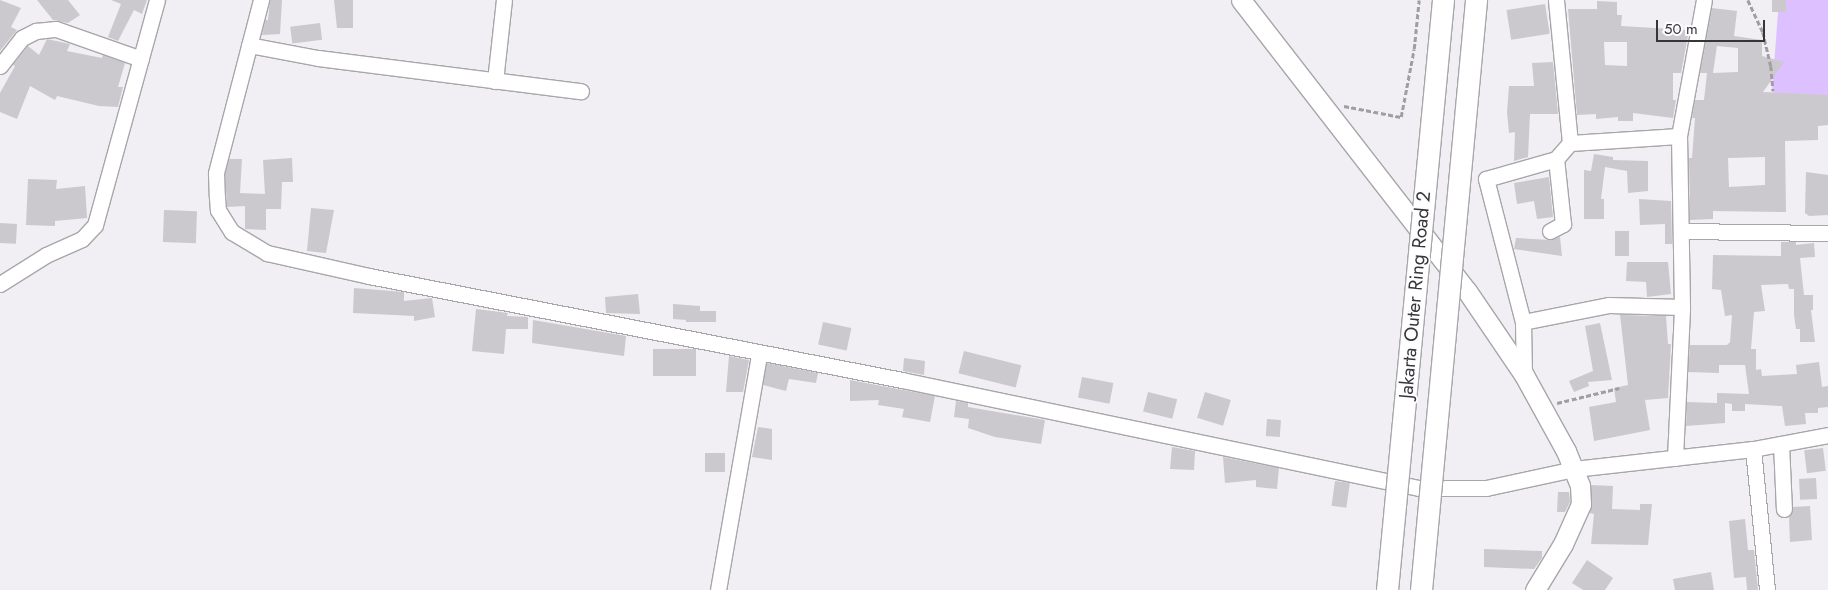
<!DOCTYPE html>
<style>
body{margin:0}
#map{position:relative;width:1828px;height:590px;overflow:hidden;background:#f1eef4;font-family:Jost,sans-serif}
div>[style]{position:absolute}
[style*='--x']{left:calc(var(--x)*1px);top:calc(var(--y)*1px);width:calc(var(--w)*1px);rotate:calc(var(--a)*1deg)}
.green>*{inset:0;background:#dcc0ff}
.building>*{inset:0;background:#cbc9ce;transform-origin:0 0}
.path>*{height:2.5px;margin-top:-1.25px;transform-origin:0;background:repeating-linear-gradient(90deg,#a09ea2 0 5px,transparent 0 7.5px)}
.roads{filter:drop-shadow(1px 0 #a8a6ab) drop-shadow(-1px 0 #a8a6ab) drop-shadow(0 1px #a8a6ab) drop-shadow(0 -1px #a8a6ab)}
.minor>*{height:15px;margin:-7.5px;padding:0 7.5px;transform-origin:7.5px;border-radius:7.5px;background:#fff}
.major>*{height:19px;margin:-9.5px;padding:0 9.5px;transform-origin:9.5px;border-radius:9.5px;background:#fff}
.bridges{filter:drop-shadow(1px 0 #a8a6ab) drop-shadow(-1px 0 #a8a6ab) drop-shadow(0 1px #a8a6ab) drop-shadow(0 -1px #a8a6ab)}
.highway-bridge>*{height:21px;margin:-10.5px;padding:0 10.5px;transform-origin:10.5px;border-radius:10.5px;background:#fff}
span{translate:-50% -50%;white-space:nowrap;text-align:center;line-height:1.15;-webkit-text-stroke:4px #fdfcfe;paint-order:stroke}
.street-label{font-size:19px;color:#363537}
.scale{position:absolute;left:1656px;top:20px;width:109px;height:22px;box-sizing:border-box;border:2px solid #363537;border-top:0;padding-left:6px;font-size:15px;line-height:18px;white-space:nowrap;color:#363537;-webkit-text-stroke:4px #fdfcfe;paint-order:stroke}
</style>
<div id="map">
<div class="green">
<div style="clip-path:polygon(1779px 0,1828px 0,1828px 102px,1772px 92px)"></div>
</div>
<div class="building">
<div style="clip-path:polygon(0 0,21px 8px,11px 27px,17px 30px,0 51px)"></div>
<div style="clip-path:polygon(37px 0,68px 0,80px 15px,68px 23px,53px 20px)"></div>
<div style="clip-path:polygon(111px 0,147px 0,142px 14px,134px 10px,118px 41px,108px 37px,121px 4px)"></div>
<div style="clip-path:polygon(270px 0,282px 0,280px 34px,262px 35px,265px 20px,268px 20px)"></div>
<div style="clip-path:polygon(334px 0,353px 0,353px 28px,337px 28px)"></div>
<div style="left:1786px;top:0;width:12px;height:14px;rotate:90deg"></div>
<div style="clip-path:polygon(evenodd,1597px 1px,1617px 2px,1617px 15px,1622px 15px,1621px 26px,1689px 30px,1681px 73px,1673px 73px,1673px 100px,1676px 100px,1673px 118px,1633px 113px,1633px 121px,1618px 121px,1618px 117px,1596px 119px,1596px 114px,1577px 115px,1568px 9px,1597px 9px,1597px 1px,1604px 42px,1627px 42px,1627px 66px,1605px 65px,1604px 42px)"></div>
<div style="left:1545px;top:4px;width:30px;height:39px;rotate:81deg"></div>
<div style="clip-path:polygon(evenodd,1712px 8px,1737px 11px,1734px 36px,1762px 40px,1762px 56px,1784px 62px,1763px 92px,1828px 95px,1828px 125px,1818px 126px,1818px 140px,1785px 141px,1786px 212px,1713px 211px,1713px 219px,1690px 220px,1689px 158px,1692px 158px,1695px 118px,1692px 118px,1695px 100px,1704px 100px,1707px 73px,1700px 73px,1712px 8px,1717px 46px,1738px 48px,1738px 72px,1713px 73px,1717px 46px,1712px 8px,1765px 157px,1765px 185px,1729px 187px,1728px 158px,1765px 157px)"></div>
<div style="left:320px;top:23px;width:17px;height:30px;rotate:83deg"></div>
<div style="clip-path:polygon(47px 39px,70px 44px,67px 51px,102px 58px,103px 55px,125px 63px,118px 87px,123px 87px,118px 107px,99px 106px,57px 96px,55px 100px,30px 86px,17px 119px,0 112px,0 93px,15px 66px,13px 65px,28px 46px,39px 55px)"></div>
<div style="clip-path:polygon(1553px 62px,1558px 114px,1530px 114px,1528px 157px,1514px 161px,1515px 132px,1509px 133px,1507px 112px,1509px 86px,1534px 86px,1532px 63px)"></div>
<div style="clip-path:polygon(1594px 154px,1613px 157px,1613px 160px,1648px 161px,1648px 191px,1628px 193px,1627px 171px,1605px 167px,1601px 199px,1604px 199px,1604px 219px,1584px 219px,1584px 170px,1591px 171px)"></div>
<div style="clip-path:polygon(292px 158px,293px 182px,282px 182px,281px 209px,266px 209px,266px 230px,245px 229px,245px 206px,227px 207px,225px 174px,229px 159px,242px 159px,240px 193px,265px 194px,263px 160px)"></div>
<div style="clip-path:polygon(1806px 172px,1828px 175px,1828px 215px,1809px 216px,1805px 213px)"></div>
<div style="clip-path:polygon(1549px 177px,1553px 217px,1537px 219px,1534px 201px,1517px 204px,1514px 183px)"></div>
<div style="clip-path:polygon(28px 179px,57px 180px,56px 189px,85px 186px,87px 218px,55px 221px,55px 226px,26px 225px)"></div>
<div style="clip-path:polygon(1639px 199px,1671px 201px,1672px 244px,1665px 244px,1665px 224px,1640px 225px)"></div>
<div style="clip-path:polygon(311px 208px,334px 210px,326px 253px,307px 251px)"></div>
<div style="left:164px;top:210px;width:33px;height:32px;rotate:2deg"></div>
<div style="left:0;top:223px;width:17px;height:20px;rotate:3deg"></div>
<div style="left:1615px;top:231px;width:14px;height:25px"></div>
<div style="clip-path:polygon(1560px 237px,1562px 256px,1514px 249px,1516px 238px,1550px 240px)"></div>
<div style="clip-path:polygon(1781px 242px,1796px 242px,1796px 245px,1814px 243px,1815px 257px,1800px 258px,1804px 295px,1813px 295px,1813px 310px,1811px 310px,1815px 342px,1800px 342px,1800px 329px,1796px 329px,1794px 315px,1794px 289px,1789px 289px,1788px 284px,1761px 285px,1765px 311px,1754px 312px,1751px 349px,1756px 349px,1756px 370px,1761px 369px,1762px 376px,1797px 374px,1796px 365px,1819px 362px,1822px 387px,1828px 386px,1828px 407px,1818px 408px,1818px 413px,1805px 413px,1806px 424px,1785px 426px,1782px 406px,1745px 404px,1745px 411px,1732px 411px,1732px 404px,1725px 403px,1725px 423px,1686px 426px,1687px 402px,1717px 403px,1717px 393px,1749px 394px,1745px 365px,1719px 365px,1719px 373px,1688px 372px,1690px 345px,1727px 345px,1730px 342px,1732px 315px,1725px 316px,1721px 290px,1712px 289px,1713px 255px,1781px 256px)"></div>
<div style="clip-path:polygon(1627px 262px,1668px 262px,1671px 294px,1647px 297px,1646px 282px,1626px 281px)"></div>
<div style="clip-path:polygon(354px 288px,404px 292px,404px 301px,432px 298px,435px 317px,414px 321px,414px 316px,353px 313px)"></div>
<div style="clip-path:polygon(638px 294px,640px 314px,606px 313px,605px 297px)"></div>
<div style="clip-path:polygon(673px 304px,700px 306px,700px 311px,716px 311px,716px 322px,686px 322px,686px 320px,673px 319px)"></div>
<div style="clip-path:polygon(476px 309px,508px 313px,507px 316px,528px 317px,528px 329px,506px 329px,504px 354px,472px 351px)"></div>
<div style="clip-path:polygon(1620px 315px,1666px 316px,1668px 344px,1671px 344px,1668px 398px,1645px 400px,1650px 430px,1594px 441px,1589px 407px,1616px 402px,1614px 388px,1628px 385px)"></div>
<div style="clip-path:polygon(533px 320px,626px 336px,624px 356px,532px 343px)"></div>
<div style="left:823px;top:322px;width:29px;height:23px;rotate:12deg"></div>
<div style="clip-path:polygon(1600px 323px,1612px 380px,1588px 382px,1589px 386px,1574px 392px,1569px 381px,1593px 371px,1585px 326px)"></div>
<div style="left:653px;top:349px;width:43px;height:27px"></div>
<div style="left:964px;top:351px;width:59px;height:23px;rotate:14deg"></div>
<div style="clip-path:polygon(729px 356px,749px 360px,743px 392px,726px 392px)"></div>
<div style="clip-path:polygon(904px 358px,925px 361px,924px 375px,903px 371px)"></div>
<div style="clip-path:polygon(767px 363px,818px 373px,816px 383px,789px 379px,786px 391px,763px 385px)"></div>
<div style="left:1082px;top:377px;width:32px;height:21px;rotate:11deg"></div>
<div style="clip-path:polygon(850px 380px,935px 396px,930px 422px,902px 417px,904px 409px,878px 405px,879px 400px,850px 401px)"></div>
<div style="left:1148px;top:392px;width:30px;height:20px;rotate:14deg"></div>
<div style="left:1205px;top:392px;width:27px;height:27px;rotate:17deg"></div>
<div style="clip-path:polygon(956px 401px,968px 403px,968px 407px,1045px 420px,1041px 444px,995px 437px,968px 428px,969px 419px,954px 417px)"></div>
<div style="left:1267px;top:419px;width:14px;height:17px;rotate:4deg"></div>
<div style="clip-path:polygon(758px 427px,772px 429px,772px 460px,752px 457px)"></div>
<div style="clip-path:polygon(1172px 447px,1195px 451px,1194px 470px,1170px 469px)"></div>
<div style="left:1823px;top:448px;width:23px;height:19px;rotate:83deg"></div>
<div style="left:705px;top:453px;width:20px;height:19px"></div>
<div style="clip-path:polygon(1223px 457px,1279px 468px,1277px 489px,1256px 487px,1256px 480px,1225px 483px)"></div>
<div style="left:1816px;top:478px;width:21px;height:17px;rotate:87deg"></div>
<div style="left:1335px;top:481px;width:15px;height:25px;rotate:8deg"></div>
<div style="clip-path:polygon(1591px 485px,1613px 486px,1612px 509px,1640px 510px,1640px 504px,1652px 504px,1648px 545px,1591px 544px,1594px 514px,1589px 513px)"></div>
<div style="clip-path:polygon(1558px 492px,1569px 492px,1570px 502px,1565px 512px,1557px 512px)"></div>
<div style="clip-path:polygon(1810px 506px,1812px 540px,1790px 542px,1789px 517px,1793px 507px)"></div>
<div style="clip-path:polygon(1745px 519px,1748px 550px,1754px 550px,1758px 590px,1747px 590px,1746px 577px,1734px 578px,1729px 521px)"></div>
<div style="clip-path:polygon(1484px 549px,1542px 551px,1542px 558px,1534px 569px,1484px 567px)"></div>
<div style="clip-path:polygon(1587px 560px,1613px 578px,1605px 590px,1583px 590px,1572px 583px)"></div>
<div style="clip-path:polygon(1711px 572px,1714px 590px,1675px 590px,1673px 579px)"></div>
</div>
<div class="path">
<div style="--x:1748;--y:0;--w:35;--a:65"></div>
<div style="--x:1763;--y:32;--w:35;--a:77"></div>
<div style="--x:1771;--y:66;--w:25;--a:85"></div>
<div style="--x:1344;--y:106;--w:58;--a:10.9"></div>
<div style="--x:1401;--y:117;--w:69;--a:-79.2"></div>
<div style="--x:1414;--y:49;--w:49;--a:-84.2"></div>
<div style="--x:1557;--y:403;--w:64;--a:-13.6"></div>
</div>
<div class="roads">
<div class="minor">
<div style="--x:261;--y:0;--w:179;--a:104.6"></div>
<div style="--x:216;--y:173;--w:24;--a:88"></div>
<div style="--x:217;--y:197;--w:13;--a:86"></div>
<div style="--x:218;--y:210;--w:26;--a:58"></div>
<div style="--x:232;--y:232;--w:41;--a:31"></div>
<div style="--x:267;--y:253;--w:105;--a:12.7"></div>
<div style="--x:369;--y:276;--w:543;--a:11.04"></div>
<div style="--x:902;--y:380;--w:528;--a:11.8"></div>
<div style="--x:1419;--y:488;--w:67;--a:0"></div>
<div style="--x:1486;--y:488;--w:90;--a:-12.2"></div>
<div style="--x:1574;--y:469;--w:180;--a:-6.4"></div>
<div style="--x:1753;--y:449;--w:76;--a:-10.6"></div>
<div style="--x:249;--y:45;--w:70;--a:10.7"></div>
<div style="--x:318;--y:58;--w:265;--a:7.2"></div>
<div style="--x:0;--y:66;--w:36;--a:-52"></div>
<div style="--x:22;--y:38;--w:16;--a:-27"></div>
<div style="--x:36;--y:31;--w:20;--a:-6"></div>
<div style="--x:56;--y:29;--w:90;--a:19.4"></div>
<div style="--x:495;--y:81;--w:81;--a:-83.7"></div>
<div style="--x:1570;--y:143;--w:109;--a:-3.7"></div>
<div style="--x:1550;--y:231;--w:15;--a:-28"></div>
<div style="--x:1563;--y:224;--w:65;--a:-96.1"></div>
<div style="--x:1682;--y:231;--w:146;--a:0.8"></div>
<div style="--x:0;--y:284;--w:54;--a:-32.2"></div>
<div style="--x:46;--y:255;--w:39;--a:-24"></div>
<div style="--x:82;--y:239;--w:19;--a:-47"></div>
<div style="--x:95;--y:225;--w:233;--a:-74.6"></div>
<div style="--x:1523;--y:322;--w:88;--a:-11.2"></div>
<div style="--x:1609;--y:305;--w:73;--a:1.6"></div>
<div style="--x:1524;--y:375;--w:53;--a:-91.1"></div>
<div style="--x:1523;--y:322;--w:148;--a:-104.5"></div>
<div style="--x:1486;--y:179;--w:73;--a:-15.9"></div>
<div style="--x:1556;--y:159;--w:21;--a:-49"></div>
<div style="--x:1570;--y:143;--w:144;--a:-95.6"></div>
<div style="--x:1781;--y:444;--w:65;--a:87.4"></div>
<div style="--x:1753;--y:449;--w:142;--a:84.3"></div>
<div style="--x:1675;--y:458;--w:151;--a:-87.3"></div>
<div style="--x:1682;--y:307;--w:171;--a:-91"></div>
<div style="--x:1679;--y:136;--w:138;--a:-79.6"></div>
<div style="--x:718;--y:590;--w:240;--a:-80.1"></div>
</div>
<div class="major">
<div style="--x:1241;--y:0;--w:368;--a:52.2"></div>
<div style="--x:1467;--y:291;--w:102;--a:55.8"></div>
<div style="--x:1524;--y:375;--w:87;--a:61.1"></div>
<div style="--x:1566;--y:451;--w:37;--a:68"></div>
<div style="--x:1580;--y:485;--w:19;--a:87"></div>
<div style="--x:1581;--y:504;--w:44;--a:114.2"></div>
<div style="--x:1563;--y:544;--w:54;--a:121.3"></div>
</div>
</div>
<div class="bridges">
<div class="highway-bridge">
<div style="--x:1387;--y:590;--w:593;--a:-84.58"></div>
<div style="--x:1421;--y:590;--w:593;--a:-84.67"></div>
</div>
</div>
<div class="street-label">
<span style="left:1415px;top:295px;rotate:-85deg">Jakarta Outer Ring Road 2</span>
</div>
<div class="scale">50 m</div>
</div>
